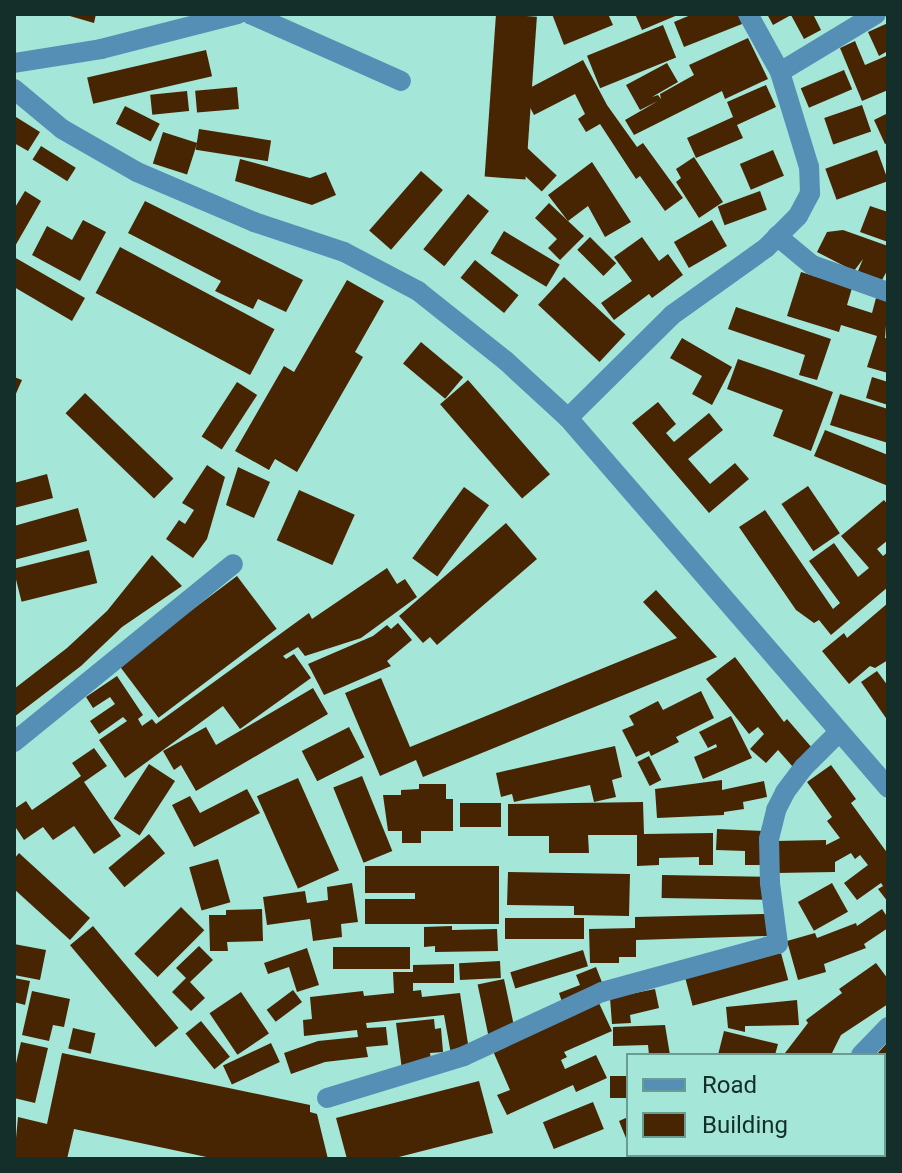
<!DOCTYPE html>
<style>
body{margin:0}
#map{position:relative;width:902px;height:1173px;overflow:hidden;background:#a4e6d7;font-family:Roboto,sans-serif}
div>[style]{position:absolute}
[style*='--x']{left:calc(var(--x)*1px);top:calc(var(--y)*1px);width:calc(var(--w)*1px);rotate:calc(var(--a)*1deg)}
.building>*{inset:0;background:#482502;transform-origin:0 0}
.minor>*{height:20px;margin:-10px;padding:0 10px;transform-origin:10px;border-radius:10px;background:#558fb6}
span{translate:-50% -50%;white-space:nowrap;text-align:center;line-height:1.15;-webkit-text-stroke:8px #a4e6d7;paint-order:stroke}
.frame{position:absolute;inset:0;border:16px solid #142f2a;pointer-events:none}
.legend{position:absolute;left:626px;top:1053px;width:260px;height:104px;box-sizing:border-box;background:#a4e6d7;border:2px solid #6a9d92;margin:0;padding:10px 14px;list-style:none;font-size:24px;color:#142f2a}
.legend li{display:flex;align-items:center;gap:16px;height:40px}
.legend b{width:40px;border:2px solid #6a9d92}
</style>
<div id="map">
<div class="building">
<div style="clip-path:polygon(63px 14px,96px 14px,94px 23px)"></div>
<div style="left:496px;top:14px;width:41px;height:163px;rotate:4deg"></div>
<div style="clip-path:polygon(552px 14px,608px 14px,613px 25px,564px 45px)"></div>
<div style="clip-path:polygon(635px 14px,680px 14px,642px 30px)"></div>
<div style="clip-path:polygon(693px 14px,738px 14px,742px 24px,684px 47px,674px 22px)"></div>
<div style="clip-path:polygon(767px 14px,813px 14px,821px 30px,804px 39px,791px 15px,773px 25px)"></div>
<div style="clip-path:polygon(888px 23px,888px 58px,886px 52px,879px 56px,868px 32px)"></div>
<div style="left:663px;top:25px;width:35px;height:82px;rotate:68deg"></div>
<div style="clip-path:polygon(748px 38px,768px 79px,725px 99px,722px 91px,634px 135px,625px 120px,658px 101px,640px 110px,626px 85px,667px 63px,678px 82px,652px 97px,658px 95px,661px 99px,660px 94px,694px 75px,689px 65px)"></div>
<div style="clip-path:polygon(855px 41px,865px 65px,886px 56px,888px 62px,888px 90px,862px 101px,840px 48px)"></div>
<div style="left:206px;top:50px;width:27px;height:122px;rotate:77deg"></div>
<div style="clip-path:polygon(583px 60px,607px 105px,637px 147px,643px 143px,683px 198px,665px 211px,640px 176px,636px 179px,600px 124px,586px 132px,578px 119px,585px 114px,575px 94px,534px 115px,522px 92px)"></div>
<div style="left:844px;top:70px;width:21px;height:47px;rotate:67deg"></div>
<div style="clip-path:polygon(766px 85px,776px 107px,737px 125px,743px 138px,696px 158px,687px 138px,733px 117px,727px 102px)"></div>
<div style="left:237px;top:87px;width:22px;height:42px;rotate:85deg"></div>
<div style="left:187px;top:91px;width:20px;height:37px;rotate:84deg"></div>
<div style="left:862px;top:105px;width:28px;height:40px;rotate:71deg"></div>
<div style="left:125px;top:106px;width:39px;height:20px;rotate:27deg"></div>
<div style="clip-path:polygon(888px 113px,888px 143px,885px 144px,874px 120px)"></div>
<div style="clip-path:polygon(16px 117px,40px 132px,28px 151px,14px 143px)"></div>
<div style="left:199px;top:129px;width:73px;height:21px;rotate:9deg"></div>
<div style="left:507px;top:129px;width:68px;height:22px;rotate:43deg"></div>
<div style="left:163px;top:132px;width:36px;height:33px;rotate:18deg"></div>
<div style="left:41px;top:146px;width:41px;height:16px;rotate:32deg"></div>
<div style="left:773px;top:150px;width:28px;height:36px;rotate:67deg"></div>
<div style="left:877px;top:150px;width:33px;height:55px;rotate:70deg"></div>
<div style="clip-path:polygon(694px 157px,723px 202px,699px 218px,676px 182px,681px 178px,676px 169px)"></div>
<div style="clip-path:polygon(240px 159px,310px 178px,326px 172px,336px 195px,312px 205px,235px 181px)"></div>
<div style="clip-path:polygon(592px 162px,631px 222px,605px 237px,588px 206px,568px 221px,548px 195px)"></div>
<div style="left:421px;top:171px;width:29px;height:79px;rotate:41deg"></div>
<div style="clip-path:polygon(25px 191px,41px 201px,14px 248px,14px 209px)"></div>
<div style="left:760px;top:191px;width:20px;height:45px;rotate:70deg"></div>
<div style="left:468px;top:194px;width:27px;height:71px;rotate:39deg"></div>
<div style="clip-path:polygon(145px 201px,303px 280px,286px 312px,258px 299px,253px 309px,215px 291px,221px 281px,128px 233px)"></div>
<div style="clip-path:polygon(549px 203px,584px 236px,560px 260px,548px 248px,557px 239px,535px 218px)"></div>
<div style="clip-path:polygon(870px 206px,888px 212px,888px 242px,860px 232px)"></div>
<div style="clip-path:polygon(83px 220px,106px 232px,80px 281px,32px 255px,47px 226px,72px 240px)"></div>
<div style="left:712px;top:220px;width:30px;height:44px;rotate:60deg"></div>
<div style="clip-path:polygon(843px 230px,888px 246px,888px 269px,882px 280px,858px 271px,863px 259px,854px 271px,817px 252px,827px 232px)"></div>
<div style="left:504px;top:231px;width:65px;height:26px;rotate:31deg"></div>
<div style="left:590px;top:237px;width:37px;height:18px;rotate:45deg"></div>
<div style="clip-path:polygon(642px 237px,659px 261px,668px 254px,683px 275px,652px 298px,649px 294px,614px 320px,601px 303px,632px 281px,614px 257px)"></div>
<div style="left:120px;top:247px;width:175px;height:52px;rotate:28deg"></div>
<div style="clip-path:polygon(14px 257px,85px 298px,72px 321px,14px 287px)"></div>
<div style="left:475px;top:260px;width:56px;height:23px;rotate:39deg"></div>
<div style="clip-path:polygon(801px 272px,852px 288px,847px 305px,872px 313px,876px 298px,888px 301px,885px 338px,888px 339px,888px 373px,867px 367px,877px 336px,841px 325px,839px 332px,787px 316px)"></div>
<div style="left:564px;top:277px;width:84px;height:38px;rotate:43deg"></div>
<div style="clip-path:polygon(347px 280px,384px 301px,355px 352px,363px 357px,297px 472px,275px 459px,269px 470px,235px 451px,284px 366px,294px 372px)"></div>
<div style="clip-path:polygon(736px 307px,831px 339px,817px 380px,799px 375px,805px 355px,728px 329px)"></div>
<div style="clip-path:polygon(682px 338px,732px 367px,712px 405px,692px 394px,702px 376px,670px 358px)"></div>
<div style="left:421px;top:342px;width:55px;height:28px;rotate:40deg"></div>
<div style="clip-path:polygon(738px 359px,833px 392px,811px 451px,773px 436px,783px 410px,727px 389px)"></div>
<div style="clip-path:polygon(14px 377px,22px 380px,14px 398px)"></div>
<div style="clip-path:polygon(872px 377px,888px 382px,888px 405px,866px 398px)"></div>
<div style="left:468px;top:380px;width:125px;height:37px;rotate:49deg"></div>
<div style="left:237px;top:382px;width:24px;height:65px;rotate:33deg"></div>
<div style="left:85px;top:393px;width:123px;height:28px;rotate:44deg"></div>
<div style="clip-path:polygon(840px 394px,888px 409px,888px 443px,830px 425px)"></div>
<div style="clip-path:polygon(658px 402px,676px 424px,666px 433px,674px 442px,709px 413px,723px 430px,688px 459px,710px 484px,735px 463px,749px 479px,709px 513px,632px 423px)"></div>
<div style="clip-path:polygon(825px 430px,888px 455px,888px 486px,814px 456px)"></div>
<div style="clip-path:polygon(207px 465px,225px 477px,207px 539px,193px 558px,166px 539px,179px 520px,185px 524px,194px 510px,182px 503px)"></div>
<div style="clip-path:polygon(238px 467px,270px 482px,254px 518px,226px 505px)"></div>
<div style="clip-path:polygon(47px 474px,53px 498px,14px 508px,14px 483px)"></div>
<div style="left:808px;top:486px;width:57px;height:32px;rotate:56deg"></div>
<div style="left:464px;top:487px;width:31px;height:88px;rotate:36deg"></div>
<div style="left:299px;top:490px;width:61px;height:55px;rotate:24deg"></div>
<div style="clip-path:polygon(884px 500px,888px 505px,888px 540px,877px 549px,883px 556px,888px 552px,888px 587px,831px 635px,819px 620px,814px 623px,796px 610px,739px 527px,765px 510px,833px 609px,840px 603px,809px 561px,834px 543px,858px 577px,869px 568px,841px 536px)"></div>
<div style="clip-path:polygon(78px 508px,87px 541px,14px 560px,14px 526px)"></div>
<div style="clip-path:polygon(506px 523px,537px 559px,437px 645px,430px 637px,423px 643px,399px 616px)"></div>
<div style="left:89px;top:550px;width:34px;height:78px;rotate:76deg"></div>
<div style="clip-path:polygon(152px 555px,182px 586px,122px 627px,81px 666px,14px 717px,14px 689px,67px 648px,107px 611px)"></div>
<div style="clip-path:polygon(387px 568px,397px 584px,405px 579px,417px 597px,361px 638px,305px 656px,298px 647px,283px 656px,286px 659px,294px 654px,311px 678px,240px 729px,223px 706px,125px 778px,99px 740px,127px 721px,123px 717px,99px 734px,90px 721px,115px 704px,110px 697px,93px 708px,86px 697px,117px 676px,143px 715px,138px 719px,142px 726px,152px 719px,156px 724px,309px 613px,312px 619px)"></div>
<div style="left:237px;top:576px;width:66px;height:148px;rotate:53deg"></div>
<div style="clip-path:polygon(656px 590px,717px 657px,423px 777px,416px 760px,380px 776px,345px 693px,381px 678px,410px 747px,677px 638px,643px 602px)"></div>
<div style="clip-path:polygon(888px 603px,888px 660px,875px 668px,870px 666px,849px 684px,822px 651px,844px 633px,847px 638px)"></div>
<div style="clip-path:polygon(398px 623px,412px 640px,387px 661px,391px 666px,324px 695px,308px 664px,373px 636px,387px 625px,391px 629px)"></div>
<div style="clip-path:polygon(735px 657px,784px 722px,787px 719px,813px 749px,793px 767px,778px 750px,766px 763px,750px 749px,764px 734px,758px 727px,749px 734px,706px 679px)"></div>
<div style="clip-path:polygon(877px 671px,888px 686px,888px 721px,861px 682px)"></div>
<div style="clip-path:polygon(313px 688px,328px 714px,196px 791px,181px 765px,174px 770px,163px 751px,206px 727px,216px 745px)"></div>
<div style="clip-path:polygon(701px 691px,714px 718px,676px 737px,679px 742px,651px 756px,649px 751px,636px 757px,622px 730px,634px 725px,629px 716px,658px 701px,663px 710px)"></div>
<div style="clip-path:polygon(731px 716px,752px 758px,703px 779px,694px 757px,717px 747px,716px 744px,708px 748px,699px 732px)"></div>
<div style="left:349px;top:727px;width:34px;height:53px;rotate:63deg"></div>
<div style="clip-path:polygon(615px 746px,622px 777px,612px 780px,616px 797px,594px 802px,590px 785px,514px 802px,512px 794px,501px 797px,496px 773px)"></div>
<div style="clip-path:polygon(94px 748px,107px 766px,84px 782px,121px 836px,94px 854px,74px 826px,53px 840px,43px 827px,24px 840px,14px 825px,14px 809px,26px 801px,32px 810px,81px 776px,72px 763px)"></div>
<div style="left:649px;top:756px;width:27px;height:13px;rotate:63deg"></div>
<div style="left:149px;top:764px;width:31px;height:65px;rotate:33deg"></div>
<div style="clip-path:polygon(831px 765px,856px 799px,851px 803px,888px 854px,888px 902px,878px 889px,883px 886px,881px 883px,857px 900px,844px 883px,868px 865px,860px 855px,855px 859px,851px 853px,835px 862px,835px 872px,776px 873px,775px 841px,826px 840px,826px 845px,840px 838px,827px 821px,832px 817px,807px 782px)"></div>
<div style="left:362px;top:776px;width:81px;height:31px;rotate:68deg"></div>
<div style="left:298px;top:778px;width:101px;height:45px;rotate:66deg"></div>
<div style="clip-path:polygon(722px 780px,722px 790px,764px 781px,767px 797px,743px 802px,744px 809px,724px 812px,724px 815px,657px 818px,655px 789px)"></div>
<div style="clip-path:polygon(419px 784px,446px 784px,446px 799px,453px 799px,453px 831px,421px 831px,421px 843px,402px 843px,402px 831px,388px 831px,383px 795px,401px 795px,401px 790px,419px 789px)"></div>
<div style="clip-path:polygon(247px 789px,260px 813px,194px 847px,172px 805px,190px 796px,200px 813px)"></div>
<div style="clip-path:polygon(643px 802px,644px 834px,713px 833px,713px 865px,699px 865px,699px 857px,659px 858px,659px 865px,637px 866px,637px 835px,588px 835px,589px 853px,549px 853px,549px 836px,508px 836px,508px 804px)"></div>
<div style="left:460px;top:803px;width:41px;height:24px"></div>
<div style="clip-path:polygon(717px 829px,765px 831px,764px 865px,745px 865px,745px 851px,716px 850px)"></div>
<div style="left:149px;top:834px;width:25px;height:53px;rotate:50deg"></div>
<div style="clip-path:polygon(19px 853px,90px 918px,70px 940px,14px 889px,14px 859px)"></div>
<div style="left:218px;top:859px;width:45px;height:30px;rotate:74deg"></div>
<div style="clip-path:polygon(365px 866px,499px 866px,499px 924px,365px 924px,365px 899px,415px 899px,415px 893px,365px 893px)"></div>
<div style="clip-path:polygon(508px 872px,630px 874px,629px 916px,574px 915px,574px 906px,507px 905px)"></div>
<div style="left:662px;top:875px;width:104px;height:23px;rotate:1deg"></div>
<div style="clip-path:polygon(352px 883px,358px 922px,341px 924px,342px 937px,313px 941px,310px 919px,267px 925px,263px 897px,305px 891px,307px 903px,328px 900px,327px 887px)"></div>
<div style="left:832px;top:883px;width:33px;height:39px;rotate:61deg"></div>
<div style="left:181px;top:907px;width:33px;height:66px;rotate:45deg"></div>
<div style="clip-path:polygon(262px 909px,263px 941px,227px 942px,228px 951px,210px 951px,209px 915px,226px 915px,226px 910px)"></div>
<div style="clip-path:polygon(882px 909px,888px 918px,888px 928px,864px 944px,866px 948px,824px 964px,826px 972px,798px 980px,787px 941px,815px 933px,817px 938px,856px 923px,857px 926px)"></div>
<div style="clip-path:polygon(767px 914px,767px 936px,636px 940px,636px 957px,619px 957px,619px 963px,590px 963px,589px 929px,635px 928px,635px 917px)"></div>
<div style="left:505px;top:918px;width:79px;height:21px"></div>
<div style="left:93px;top:926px;width:133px;height:30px;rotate:50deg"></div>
<div style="clip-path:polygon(452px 926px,452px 930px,497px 929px,498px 951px,435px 952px,435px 946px,424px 947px,424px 927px)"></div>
<div style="clip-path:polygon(14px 944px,46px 950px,40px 980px,14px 975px)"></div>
<div style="clip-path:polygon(199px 946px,213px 960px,190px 982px,205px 998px,191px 1011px,172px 992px,186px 978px,176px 968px)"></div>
<div style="left:410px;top:947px;width:22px;height:77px;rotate:90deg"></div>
<div style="clip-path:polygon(307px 948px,319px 985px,297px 992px,289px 967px,268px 974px,264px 963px)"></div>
<div style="left:583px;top:950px;width:17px;height:76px;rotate:73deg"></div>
<div style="left:781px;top:953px;width:28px;height:99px;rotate:75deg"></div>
<div style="left:500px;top:961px;width:17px;height:41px;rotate:87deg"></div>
<div style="clip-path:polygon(876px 963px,888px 979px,888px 1004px,841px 1035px,831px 1055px,785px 1053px,808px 1023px,806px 1020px,842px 993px,839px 989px)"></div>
<div style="clip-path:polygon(454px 964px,454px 983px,413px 983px,413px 991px,421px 990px,422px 997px,460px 993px,469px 1050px,451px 1054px,444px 1015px,366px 1023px,367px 1028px,386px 1027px,388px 1045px,366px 1047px,368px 1057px,325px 1062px,291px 1074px,284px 1053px,318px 1041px,358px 1037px,357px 1030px,304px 1036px,303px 1020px,312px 1019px,310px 997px,363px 991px,364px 996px,394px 993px,393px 972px,413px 972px,413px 965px)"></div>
<div style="clip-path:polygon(596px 967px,605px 990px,562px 1002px,559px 993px,580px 985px,576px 975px)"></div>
<div style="clip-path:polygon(14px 978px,30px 981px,25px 1005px,14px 1002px)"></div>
<div style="left:504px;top:979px;width:53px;height:27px;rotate:78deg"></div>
<div style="clip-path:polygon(655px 989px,659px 1008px,630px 1015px,631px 1023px,612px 1024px,610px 998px)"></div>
<div style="left:293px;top:990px;width:15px;height:33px;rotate:53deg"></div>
<div style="clip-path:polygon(32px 991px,70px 999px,64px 1027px,53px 1025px,49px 1041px,22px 1035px)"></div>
<div style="left:241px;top:992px;width:50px;height:38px;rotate:56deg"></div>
<div style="clip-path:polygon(797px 1000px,799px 1025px,745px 1026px,745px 1032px,728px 1028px,726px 1007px)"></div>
<div style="clip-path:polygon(599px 1003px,612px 1031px,564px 1052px,567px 1057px,561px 1060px,565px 1069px,596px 1055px,607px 1078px,576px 1092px,573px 1085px,507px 1115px,497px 1095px,510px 1090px,493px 1051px)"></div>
<div style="clip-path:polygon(434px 1019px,435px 1029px,441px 1028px,443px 1052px,430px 1053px,431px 1060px,402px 1070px,396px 1023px)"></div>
<div style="left:201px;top:1021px;width:46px;height:20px;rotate:51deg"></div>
<div style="clip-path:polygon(665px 1025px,670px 1055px,649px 1055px,648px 1045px,613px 1046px,613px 1027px)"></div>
<div style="left:73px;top:1028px;width:23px;height:21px;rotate:13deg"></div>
<div style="clip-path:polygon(724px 1031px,778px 1044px,775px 1055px,718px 1055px)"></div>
<div style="clip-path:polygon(21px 1042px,48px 1048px,35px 1103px,14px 1098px,14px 1072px)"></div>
<div style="clip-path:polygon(888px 1042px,888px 1102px,884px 1098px,884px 1055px,876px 1055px)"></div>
<div style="left:271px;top:1043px;width:21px;height:53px;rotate:65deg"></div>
<div style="clip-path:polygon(62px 1053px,310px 1105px,310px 1112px,317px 1114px,328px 1159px,216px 1159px,74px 1129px,67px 1159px,14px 1159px,18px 1117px,47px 1124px)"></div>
<div style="left:610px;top:1076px;width:18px;height:22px"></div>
<div style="clip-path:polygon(479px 1081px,493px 1133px,391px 1159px,347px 1159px,336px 1118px)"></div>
<div style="left:593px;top:1102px;width:29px;height:54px;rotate:68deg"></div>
<div style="clip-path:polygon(628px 1117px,628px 1143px,619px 1121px)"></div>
<div style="clip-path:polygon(888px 1146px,888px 1159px,871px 1159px,884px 1155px)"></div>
<div style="clip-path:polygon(641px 1155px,659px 1155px,663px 1159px,674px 1155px,678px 1159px,638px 1159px)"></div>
<div style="clip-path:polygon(772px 1155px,802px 1155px,805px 1159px,767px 1159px)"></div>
</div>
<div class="minor">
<div style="--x:250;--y:14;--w:165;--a:23.9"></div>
<div style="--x:748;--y:14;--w:66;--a:61.1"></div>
<div style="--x:14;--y:63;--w:88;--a:-9.1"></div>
<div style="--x:101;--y:49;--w:141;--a:-14.3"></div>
<div style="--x:14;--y:89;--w:62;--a:39.8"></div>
<div style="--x:62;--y:129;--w:86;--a:29.8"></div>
<div style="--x:137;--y:172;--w:127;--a:23.1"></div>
<div style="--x:254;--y:222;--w:95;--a:18.4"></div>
<div style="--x:344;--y:252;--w:84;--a:27.8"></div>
<div style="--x:418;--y:291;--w:112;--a:38.5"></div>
<div style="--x:506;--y:361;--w:84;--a:42.6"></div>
<div style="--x:568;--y:418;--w:489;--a:49.1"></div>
<div style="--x:777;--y:236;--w:45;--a:39.6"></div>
<div style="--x:812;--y:265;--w:81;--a:19.6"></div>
<div style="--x:568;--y:418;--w:146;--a:-44.7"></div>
<div style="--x:672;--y:315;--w:115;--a:-35.5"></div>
<div style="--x:766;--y:248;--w:45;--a:-45"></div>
<div style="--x:798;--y:216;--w:26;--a:-62"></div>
<div style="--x:810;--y:193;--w:26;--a:-92"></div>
<div style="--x:809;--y:167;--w:99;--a:-107"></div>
<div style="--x:780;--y:72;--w:112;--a:-31.1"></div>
<div style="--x:14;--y:742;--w:282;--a:-39.1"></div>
<div style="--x:861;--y:1055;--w:39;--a:-46"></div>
<div style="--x:327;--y:1098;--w:143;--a:-17"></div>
<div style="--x:464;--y:1056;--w:152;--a:-24.9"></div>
<div style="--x:602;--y:992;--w:182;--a:-15.3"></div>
<div style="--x:778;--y:944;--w:62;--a:-97.5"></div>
<div style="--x:770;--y:883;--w:44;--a:-91.3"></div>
<div style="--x:769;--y:839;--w:30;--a:-76"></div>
<div style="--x:776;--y:810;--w:20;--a:-63"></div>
<div style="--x:785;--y:792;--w:31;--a:-53"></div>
<div style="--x:804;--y:767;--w:49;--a:-45"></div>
<div style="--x:751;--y:1159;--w:6;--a:-39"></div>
</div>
<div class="frame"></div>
<ul class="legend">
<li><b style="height:10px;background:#558fb6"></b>Road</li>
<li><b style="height:22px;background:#482502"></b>Building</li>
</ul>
</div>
